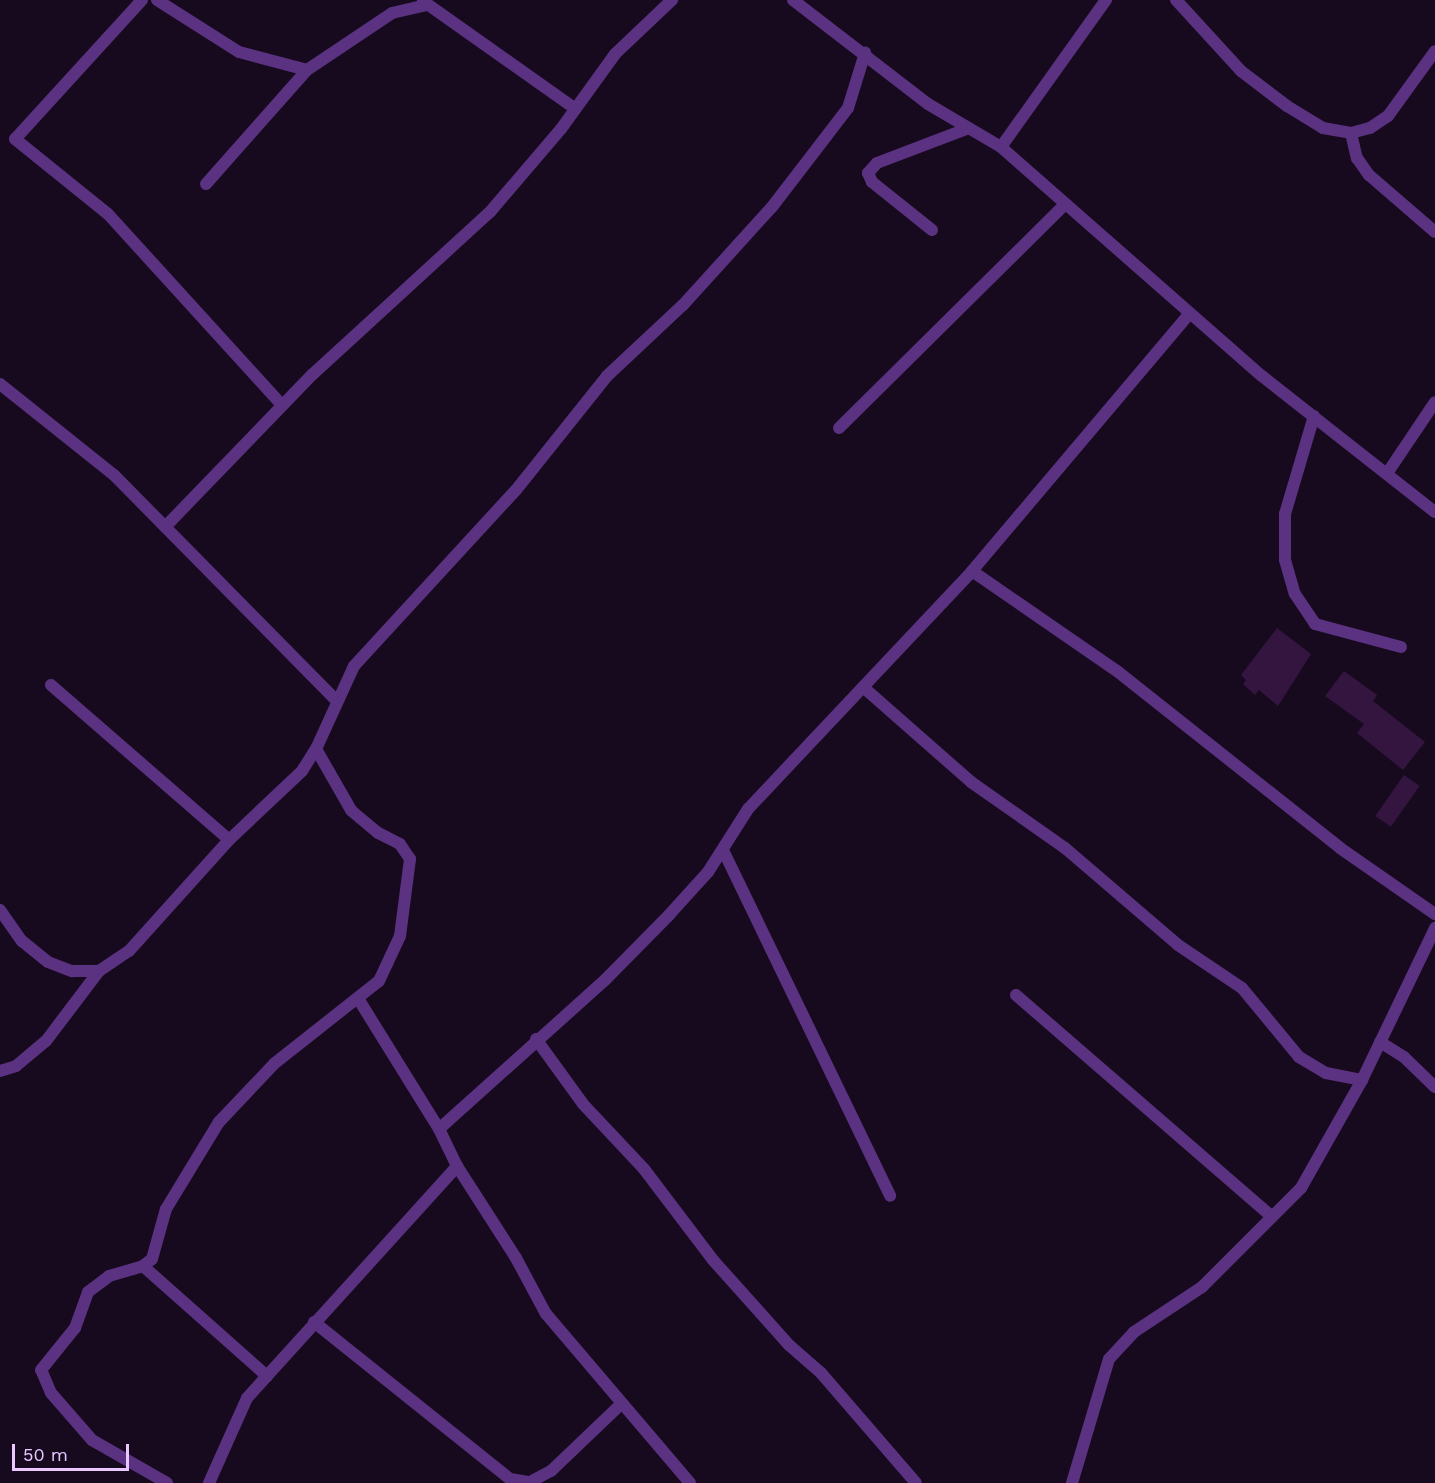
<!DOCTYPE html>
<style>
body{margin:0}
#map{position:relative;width:1435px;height:1483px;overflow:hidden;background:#170a1e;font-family:"Work Sans",sans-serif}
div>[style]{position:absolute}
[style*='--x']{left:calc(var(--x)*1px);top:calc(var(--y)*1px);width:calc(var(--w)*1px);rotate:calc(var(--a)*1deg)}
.building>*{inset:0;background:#331540;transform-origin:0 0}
.minor>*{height:12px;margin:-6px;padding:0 6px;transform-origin:6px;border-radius:6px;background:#5b3281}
span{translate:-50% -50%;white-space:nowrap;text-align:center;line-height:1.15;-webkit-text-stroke:5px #170a1e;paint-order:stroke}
.scale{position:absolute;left:12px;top:1444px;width:117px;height:27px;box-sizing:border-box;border:3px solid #e8c8ff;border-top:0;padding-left:8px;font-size:18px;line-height:21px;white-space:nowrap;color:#e8c8ff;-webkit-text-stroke:4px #170a1e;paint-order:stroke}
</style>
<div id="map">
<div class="building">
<div style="clip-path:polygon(1277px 628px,1311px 654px,1278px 706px,1259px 690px,1255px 695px,1243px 684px,1246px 680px,1241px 675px)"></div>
<div style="clip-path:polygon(1344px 671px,1377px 695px,1373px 701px,1425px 742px,1403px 770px,1357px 733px,1364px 724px,1325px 696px)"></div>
<div style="left:1404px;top:775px;width:19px;height:50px;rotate:35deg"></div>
</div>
<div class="minor">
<div style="--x:142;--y:0;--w:188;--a:132.4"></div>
<div style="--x:15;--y:139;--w:119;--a:38.9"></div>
<div style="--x:108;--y:214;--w:258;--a:47.7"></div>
<div style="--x:157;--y:0;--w:97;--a:32.4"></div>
<div style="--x:239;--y:52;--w:70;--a:14.8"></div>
<div style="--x:793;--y:0;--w:170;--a:37.6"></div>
<div style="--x:928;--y:104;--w:85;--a:30.5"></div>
<div style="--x:1001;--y:147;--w:347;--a:41.3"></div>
<div style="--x:1262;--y:376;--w:220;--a:38.2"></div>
<div style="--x:1176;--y:0;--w:96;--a:47.5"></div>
<div style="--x:1241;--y:71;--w:58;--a:37.3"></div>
<div style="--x:1287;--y:106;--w:42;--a:31.4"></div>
<div style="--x:1323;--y:128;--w:28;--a:10"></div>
<div style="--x:1351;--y:133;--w:20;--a:-15"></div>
<div style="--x:1370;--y:128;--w:22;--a:-34"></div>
<div style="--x:1388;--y:116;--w:80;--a:-54.1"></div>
<div style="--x:423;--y:1;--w:185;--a:35.3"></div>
<div style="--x:1351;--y:133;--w:26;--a:77"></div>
<div style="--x:1357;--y:158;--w:21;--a:55"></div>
<div style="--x:1369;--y:175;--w:87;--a:40.8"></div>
<div style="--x:1001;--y:147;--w:181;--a:-54.5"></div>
<div style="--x:206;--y:184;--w:152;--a:-48.5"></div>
<div style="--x:307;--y:70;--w:102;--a:-33.8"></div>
<div style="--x:392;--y:13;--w:36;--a:-13"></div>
<div style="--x:932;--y:230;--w:77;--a:-141.3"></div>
<div style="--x:872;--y:182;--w:10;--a:-114"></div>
<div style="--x:868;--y:173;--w:13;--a:-48"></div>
<div style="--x:877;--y:163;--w:98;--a:-20.8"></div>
<div style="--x:0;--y:384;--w:146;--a:38.6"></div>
<div style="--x:114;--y:475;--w:316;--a:45.4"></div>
<div style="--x:1314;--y:416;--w:102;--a:106.5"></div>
<div style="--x:1285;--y:514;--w:46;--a:90"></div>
<div style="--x:1285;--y:560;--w:35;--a:74"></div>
<div style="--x:1295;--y:594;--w:36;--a:56"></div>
<div style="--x:1315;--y:624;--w:89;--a:15"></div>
<div style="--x:839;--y:428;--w:318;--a:-44.7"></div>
<div style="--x:1388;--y:472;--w:84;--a:-56.1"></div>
<div style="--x:165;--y:527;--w:213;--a:-46"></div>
<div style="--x:313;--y:374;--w:240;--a:-42.5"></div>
<div style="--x:490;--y:212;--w:109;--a:-49.5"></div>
<div style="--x:561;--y:129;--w:92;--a:-54.2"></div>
<div style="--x:615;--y:54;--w:79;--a:-43.5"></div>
<div style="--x:972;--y:571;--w:176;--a:34.6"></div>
<div style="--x:1117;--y:671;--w:285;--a:38.4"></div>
<div style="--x:1340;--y:848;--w:116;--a:34.8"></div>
<div style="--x:51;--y:685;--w:236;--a:41"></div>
<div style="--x:863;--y:687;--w:144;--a:41.3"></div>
<div style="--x:971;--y:782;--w:115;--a:35.1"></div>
<div style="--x:1065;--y:848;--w:149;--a:40.6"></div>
<div style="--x:1178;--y:945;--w:77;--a:33.9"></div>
<div style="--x:1242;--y:988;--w:89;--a:50.4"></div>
<div style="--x:1299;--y:1057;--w:31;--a:31"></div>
<div style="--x:1326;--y:1073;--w:37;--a:11"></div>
<div style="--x:723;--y:850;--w:384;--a:64.2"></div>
<div style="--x:0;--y:910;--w:38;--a:55"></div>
<div style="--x:22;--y:941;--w:33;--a:39"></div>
<div style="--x:48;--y:962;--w:26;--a:21"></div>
<div style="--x:72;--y:971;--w:27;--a:0"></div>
<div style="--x:99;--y:971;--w:36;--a:-34"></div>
<div style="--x:129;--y:951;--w:149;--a:-48"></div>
<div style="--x:229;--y:840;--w:100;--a:-43.4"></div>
<div style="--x:302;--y:771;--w:26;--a:-58"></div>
<div style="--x:316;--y:749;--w:91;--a:-65.4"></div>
<div style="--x:354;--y:666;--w:239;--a:-47.4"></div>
<div style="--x:516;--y:490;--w:146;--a:-51.4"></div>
<div style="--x:607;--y:376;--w:104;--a:-43.1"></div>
<div style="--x:683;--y:305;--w:132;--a:-47.8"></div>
<div style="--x:772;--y:207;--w:125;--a:-52.5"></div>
<div style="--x:848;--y:108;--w:58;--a:-72.8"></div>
<div style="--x:1016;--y:995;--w:337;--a:40.9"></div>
<div style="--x:359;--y:1000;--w:152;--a:58.2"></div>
<div style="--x:536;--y:1039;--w:80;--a:54.1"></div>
<div style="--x:583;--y:1104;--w:89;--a:46.8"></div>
<div style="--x:644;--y:1169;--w:114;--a:52.8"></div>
<div style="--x:713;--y:1260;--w:114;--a:48.2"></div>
<div style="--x:789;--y:1345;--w:43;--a:41.2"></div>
<div style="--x:821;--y:1373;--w:145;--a:49.2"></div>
<div style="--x:1380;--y:1042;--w:28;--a:32"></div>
<div style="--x:1404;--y:1057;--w:43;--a:44.1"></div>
<div style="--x:0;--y:1071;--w:17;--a:-17"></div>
<div style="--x:16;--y:1066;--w:39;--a:-40"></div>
<div style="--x:46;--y:1041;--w:88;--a:-52.9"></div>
<div style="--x:143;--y:1266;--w:166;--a:41.6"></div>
<div style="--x:314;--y:1322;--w:251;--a:38.7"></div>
<div style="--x:510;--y:1479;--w:20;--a:9"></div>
<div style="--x:530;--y:1482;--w:24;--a:-28"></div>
<div style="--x:551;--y:1471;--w:97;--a:-43.7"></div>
<div style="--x:167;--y:1483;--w:86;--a:-150.2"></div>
<div style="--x:92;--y:1440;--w:62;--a:-131.1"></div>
<div style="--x:51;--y:1393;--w:25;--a:-113"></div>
<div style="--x:41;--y:1370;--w:54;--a:-51"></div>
<div style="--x:75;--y:1328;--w:38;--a:-70"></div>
<div style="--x:88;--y:1292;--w:26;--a:-37"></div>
<div style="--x:109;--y:1276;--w:35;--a:-16"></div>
<div style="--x:143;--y:1266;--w:11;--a:-38"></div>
<div style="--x:152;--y:1259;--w:52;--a:-74.4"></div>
<div style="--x:166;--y:1209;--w:102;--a:-58.7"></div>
<div style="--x:219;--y:1122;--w:81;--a:-46.5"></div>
<div style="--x:275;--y:1063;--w:132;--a:-38.3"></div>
<div style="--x:379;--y:981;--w:50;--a:-65"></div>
<div style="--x:400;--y:936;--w:78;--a:-82.6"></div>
<div style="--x:410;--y:859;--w:18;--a:-124"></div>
<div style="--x:400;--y:844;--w:25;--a:-153"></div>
<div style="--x:378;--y:833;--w:35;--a:-140"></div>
<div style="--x:351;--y:810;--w:70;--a:-119.8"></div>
<div style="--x:209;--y:1483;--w:93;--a:-65.9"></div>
<div style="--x:247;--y:1398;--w:313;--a:-47.8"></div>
<div style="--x:690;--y:1483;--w:222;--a:-130.4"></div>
<div style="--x:546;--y:1314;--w:64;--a:-118.2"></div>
<div style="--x:516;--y:1258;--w:109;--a:-122.7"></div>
<div style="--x:457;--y:1166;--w:41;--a:-115.9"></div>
<div style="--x:439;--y:1129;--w:223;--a:-41.9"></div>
<div style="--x:605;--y:980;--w:91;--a:-45.4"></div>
<div style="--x:669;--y:915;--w:58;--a:-47.8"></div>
<div style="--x:708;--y:872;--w:75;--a:-57.6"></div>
<div style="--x:748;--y:809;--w:327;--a:-46.7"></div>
<div style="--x:972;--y:571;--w:336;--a:-49.8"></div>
<div style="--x:1072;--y:1483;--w:129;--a:-73.4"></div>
<div style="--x:1109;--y:1359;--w:37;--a:-47"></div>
<div style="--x:1134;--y:1332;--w:82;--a:-33.5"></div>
<div style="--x:1202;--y:1287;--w:140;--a:-45"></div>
<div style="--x:1301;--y:1188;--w:124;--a:-60.5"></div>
<div style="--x:1362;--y:1080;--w:169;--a:-64.3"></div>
</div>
<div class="scale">50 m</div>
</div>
